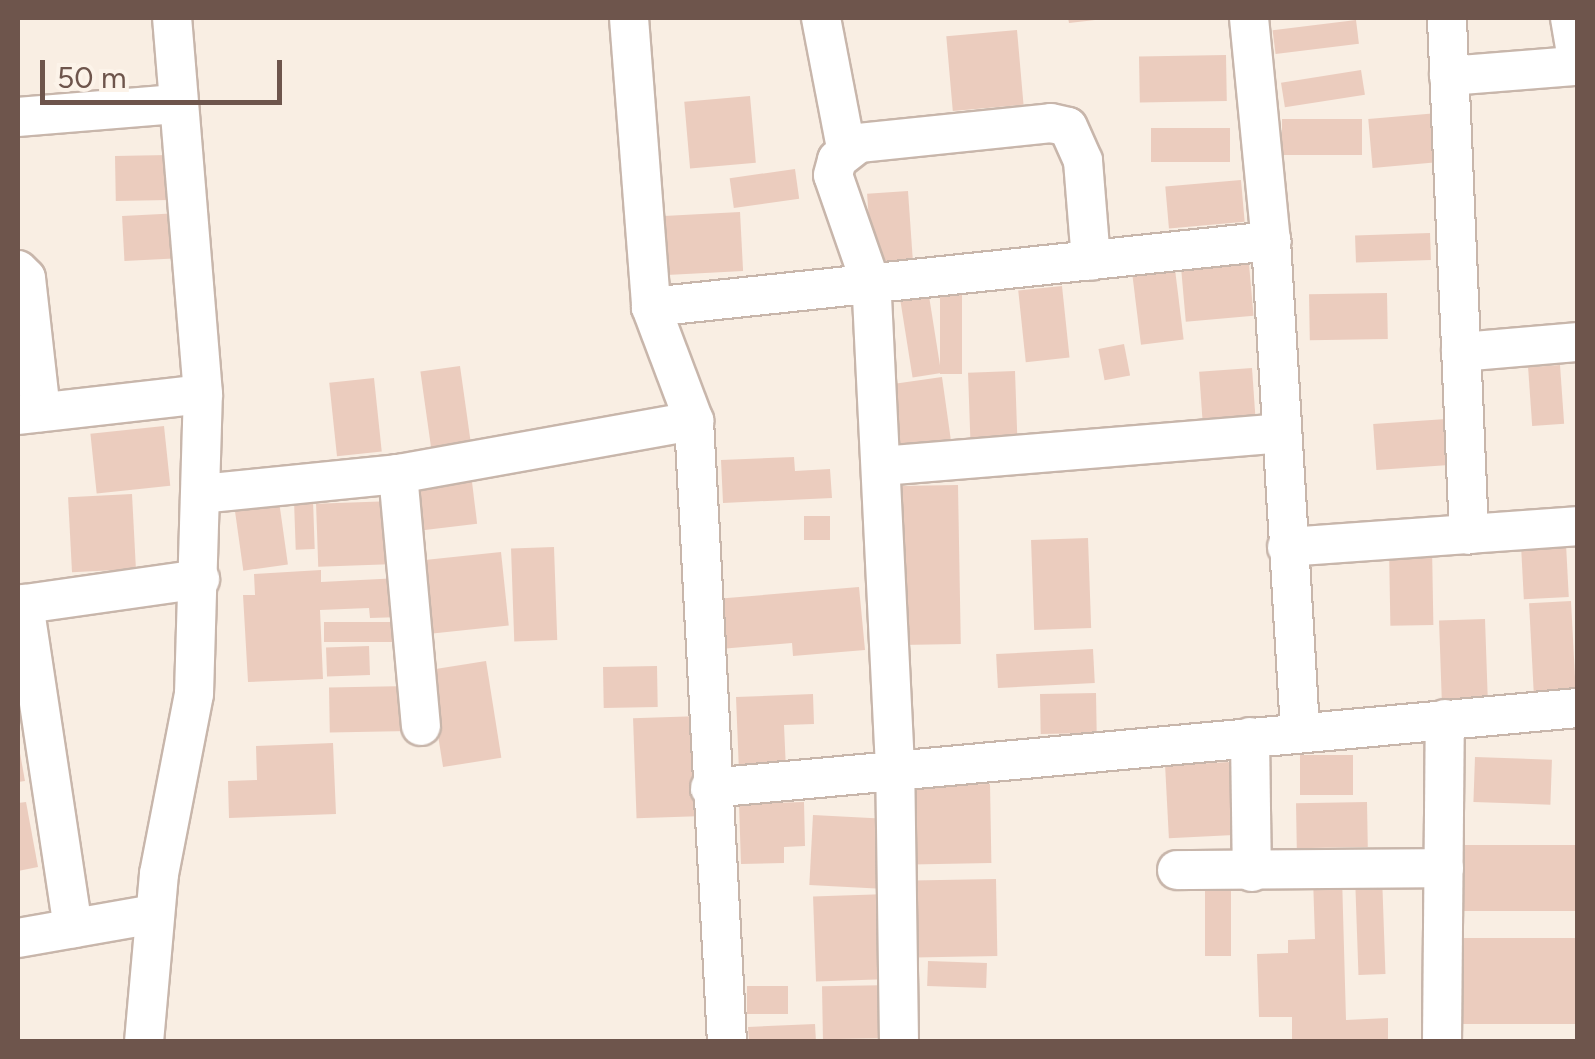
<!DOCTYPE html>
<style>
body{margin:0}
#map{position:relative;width:1595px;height:1059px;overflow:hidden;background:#f9eee3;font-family:Figtree,sans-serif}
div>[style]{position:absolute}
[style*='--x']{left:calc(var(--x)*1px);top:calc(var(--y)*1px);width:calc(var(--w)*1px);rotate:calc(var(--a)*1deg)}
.building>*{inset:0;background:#ebccbe;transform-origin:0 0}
.roads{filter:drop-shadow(2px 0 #c8b6ab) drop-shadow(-2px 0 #c8b6ab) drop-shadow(0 2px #c8b6ab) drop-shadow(0 -2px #c8b6ab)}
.street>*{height:38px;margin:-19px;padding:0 19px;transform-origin:19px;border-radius:19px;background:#fff}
span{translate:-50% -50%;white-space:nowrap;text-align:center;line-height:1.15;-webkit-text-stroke:8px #fcf3e9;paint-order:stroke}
.frame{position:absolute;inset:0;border:20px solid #6e554c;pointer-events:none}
.scale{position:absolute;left:40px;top:60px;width:242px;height:45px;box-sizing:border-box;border:5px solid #6e554c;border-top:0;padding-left:12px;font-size:30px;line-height:35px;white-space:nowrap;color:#6e554c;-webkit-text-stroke:8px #fcf3e9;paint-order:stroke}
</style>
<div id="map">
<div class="building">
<div style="clip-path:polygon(1068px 18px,1095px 18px,1095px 20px,1069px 23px)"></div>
<div style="left:1356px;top:20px;width:24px;height:84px;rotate:83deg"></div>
<div style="left:1017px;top:30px;width:75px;height:71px;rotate:85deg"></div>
<div style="left:1226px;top:55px;width:46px;height:87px;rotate:89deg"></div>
<div style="left:1361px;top:70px;width:25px;height:81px;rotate:81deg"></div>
<div style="left:750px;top:96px;width:67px;height:66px;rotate:85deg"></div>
<div style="left:1438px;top:113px;width:49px;height:70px;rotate:85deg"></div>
<div style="left:1282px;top:119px;width:80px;height:36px"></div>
<div style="left:1230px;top:128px;width:34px;height:79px;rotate:90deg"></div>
<div style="left:168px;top:155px;width:45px;height:53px;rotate:89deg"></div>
<div style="left:795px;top:169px;width:30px;height:66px;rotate:82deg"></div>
<div style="left:1241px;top:180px;width:42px;height:76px;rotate:85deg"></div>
<div style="left:908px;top:191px;width:69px;height:41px;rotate:86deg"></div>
<div style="left:740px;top:212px;width:59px;height:81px;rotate:87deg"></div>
<div style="left:181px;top:213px;width:45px;height:59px;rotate:87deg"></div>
<div style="left:1430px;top:233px;width:27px;height:75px;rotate:88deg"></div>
<div style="left:1174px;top:261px;width:79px;height:43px;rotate:83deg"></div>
<div style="left:1249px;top:264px;width:52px;height:68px;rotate:85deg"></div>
<div style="left:1062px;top:286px;width:72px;height:44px;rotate:84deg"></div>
<div style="left:940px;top:293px;width:22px;height:81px"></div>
<div style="left:1387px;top:293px;width:46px;height:78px;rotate:89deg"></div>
<div style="left:929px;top:296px;width:78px;height:29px;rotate:81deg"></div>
<div style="left:1124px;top:344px;width:32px;height:26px;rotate:79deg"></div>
<div style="left:1560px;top:365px;width:59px;height:32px;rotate:86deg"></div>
<div style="left:460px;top:366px;width:84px;height:40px;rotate:82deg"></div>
<div style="left:1252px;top:368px;width:47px;height:53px;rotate:86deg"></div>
<div style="left:1015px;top:371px;width:81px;height:47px;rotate:88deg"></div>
<div style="left:942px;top:377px;width:75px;height:53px;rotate:82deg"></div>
<div style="left:374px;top:378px;width:74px;height:45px;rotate:84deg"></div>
<div style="left:1446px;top:419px;width:46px;height:73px;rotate:86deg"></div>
<div style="left:164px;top:426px;width:60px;height:74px;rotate:84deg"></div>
<div style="clip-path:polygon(794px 457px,795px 471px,830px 469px,832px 498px,723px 503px,721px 460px)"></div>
<div style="left:472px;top:482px;width:42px;height:61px;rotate:83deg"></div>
<div style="left:958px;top:485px;width:159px;height:60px;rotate:89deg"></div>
<div style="left:132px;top:494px;width:75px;height:64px;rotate:87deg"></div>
<div style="left:313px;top:500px;width:49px;height:19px;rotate:88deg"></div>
<div style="left:279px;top:501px;width:64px;height:45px;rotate:82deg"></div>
<div style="left:394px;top:501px;width:63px;height:78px;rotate:88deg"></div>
<div style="left:804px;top:516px;width:26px;height:24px"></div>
<div style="left:1088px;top:538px;width:90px;height:57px;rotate:88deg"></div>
<div style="left:1566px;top:544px;width:53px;height:45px;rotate:87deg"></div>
<div style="left:1432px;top:546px;width:79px;height:43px;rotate:89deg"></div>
<div style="left:554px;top:547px;width:93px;height:43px;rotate:88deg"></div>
<div style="left:501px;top:552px;width:74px;height:79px;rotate:84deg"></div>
<div style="clip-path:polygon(321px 570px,321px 582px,400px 578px,402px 617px,370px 618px,369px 608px,320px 610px,323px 679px,248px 682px,243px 595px,255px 595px,254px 574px)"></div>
<div style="clip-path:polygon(859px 587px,865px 650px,793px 656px,792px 643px,720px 649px,715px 599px)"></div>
<div style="left:1571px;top:601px;width:92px;height:42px;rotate:87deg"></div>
<div style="left:1485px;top:619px;width:85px;height:46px;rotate:88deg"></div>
<div style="left:400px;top:622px;width:20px;height:76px;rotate:90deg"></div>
<div style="left:369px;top:646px;width:29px;height:43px;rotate:88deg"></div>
<div style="left:1093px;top:649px;width:34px;height:97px;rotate:87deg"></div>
<div style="left:486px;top:661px;width:98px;height:59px;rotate:81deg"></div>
<div style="left:657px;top:666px;width:41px;height:54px;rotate:89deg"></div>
<div style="left:409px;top:686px;width:45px;height:80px;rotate:89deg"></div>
<div style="left:1096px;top:693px;width:40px;height:56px;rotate:89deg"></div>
<div style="clip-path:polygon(813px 694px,814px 724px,784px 725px,786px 770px,739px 772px,736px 697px)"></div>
<div style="left:701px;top:716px;width:100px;height:68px;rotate:88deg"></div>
<div style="clip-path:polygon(18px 742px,25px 781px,18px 782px)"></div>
<div style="clip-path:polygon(333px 743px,336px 814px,229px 818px,228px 781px,257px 780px,256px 746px)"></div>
<div style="left:1300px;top:755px;width:53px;height:40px"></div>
<div style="left:1475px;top:757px;width:77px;height:45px;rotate:2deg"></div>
<div style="left:1230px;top:762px;width:73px;height:65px;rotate:87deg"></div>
<div style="left:990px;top:784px;width:79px;height:80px;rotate:89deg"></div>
<div style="clip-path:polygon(26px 802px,38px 867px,18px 871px,18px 803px)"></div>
<div style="clip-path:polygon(804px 802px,805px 846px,784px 847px,784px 863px,741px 864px,739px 804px)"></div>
<div style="left:1367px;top:802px;width:45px;height:71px;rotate:89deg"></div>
<div style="left:813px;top:815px;width:67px;height:70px;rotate:3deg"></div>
<div style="left:1456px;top:845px;width:122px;height:66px"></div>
<div style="left:1382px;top:875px;width:99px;height:27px;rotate:88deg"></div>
<div style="clip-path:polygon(1342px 876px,1346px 1020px,1388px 1018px,1388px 1042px,1292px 1042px,1292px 1017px,1259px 1017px,1257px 954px,1288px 953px,1288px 940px,1315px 939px,1313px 878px)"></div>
<div style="left:996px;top:879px;width:77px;height:83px;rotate:89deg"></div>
<div style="left:1205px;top:879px;width:26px;height:77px"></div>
<div style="left:888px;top:894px;width:85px;height:75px;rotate:88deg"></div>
<div style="left:1463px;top:938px;width:115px;height:86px"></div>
<div style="left:928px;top:961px;width:59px;height:25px;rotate:2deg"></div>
<div style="left:894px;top:985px;width:53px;height:72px;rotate:89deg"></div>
<div style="left:747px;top:986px;width:41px;height:28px"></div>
<div style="clip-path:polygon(815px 1024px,816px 1042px,749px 1042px,748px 1027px)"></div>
</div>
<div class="roads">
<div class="street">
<div style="--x:629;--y:18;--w:290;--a:85.6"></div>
<div style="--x:651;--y:307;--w:122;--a:69.3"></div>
<div style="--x:694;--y:421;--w:622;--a:86.96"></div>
<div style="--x:821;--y:18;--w:132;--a:79.1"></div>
<div style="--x:1249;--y:18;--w:224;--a:84.4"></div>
<div style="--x:1271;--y:241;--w:492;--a:86.6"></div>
<div style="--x:1570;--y:18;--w:48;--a:80.3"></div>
<div style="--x:1447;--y:20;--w:515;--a:87.55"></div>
<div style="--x:1449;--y:76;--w:125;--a:-4.6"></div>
<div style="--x:18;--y:117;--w:158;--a:-4.7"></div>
<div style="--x:18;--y:270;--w:11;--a:45"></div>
<div style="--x:26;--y:278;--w:135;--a:83.6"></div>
<div style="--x:651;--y:307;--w:624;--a:-6.08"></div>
<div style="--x:1461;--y:352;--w:117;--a:-4.9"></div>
<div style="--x:18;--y:415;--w:186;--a:-6.5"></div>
<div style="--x:203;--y:394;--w:377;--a:-94.7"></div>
<div style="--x:882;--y:466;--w:399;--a:-4.7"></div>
<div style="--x:398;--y:474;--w:253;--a:84.8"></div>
<div style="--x:201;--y:494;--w:198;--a:-5.8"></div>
<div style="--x:398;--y:474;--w:301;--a:-10.2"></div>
<div style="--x:1287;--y:547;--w:292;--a:-4.1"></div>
<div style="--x:24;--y:604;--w:328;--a:81.4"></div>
<div style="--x:18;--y:605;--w:184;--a:-8.1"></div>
<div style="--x:1250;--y:737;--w:135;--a:89.2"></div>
<div style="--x:710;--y:788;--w:872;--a:-5.27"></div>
<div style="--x:1177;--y:870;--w:267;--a:-0.4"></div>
<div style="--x:18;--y:938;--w:138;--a:-10"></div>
<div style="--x:144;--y:1042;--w:169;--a:-84.9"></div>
<div style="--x:159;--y:874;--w:183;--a:-79"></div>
<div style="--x:194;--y:694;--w:300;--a:-88.3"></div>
<div style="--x:899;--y:1042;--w:275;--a:-90.8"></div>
<div style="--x:895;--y:767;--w:484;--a:-92.8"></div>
<div style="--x:871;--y:284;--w:115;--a:-109.2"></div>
<div style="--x:833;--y:175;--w:16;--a:-75"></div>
<div style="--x:837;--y:160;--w:28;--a:-38"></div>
<div style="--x:859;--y:143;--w:193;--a:-5.9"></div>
<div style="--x:1051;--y:123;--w:17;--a:13"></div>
<div style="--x:1068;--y:127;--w:37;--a:66"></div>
<div style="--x:1083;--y:161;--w:100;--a:85.4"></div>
<div style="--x:1442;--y:1042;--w:323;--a:-89.5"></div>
</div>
</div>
<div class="frame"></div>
<div class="scale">50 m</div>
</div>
